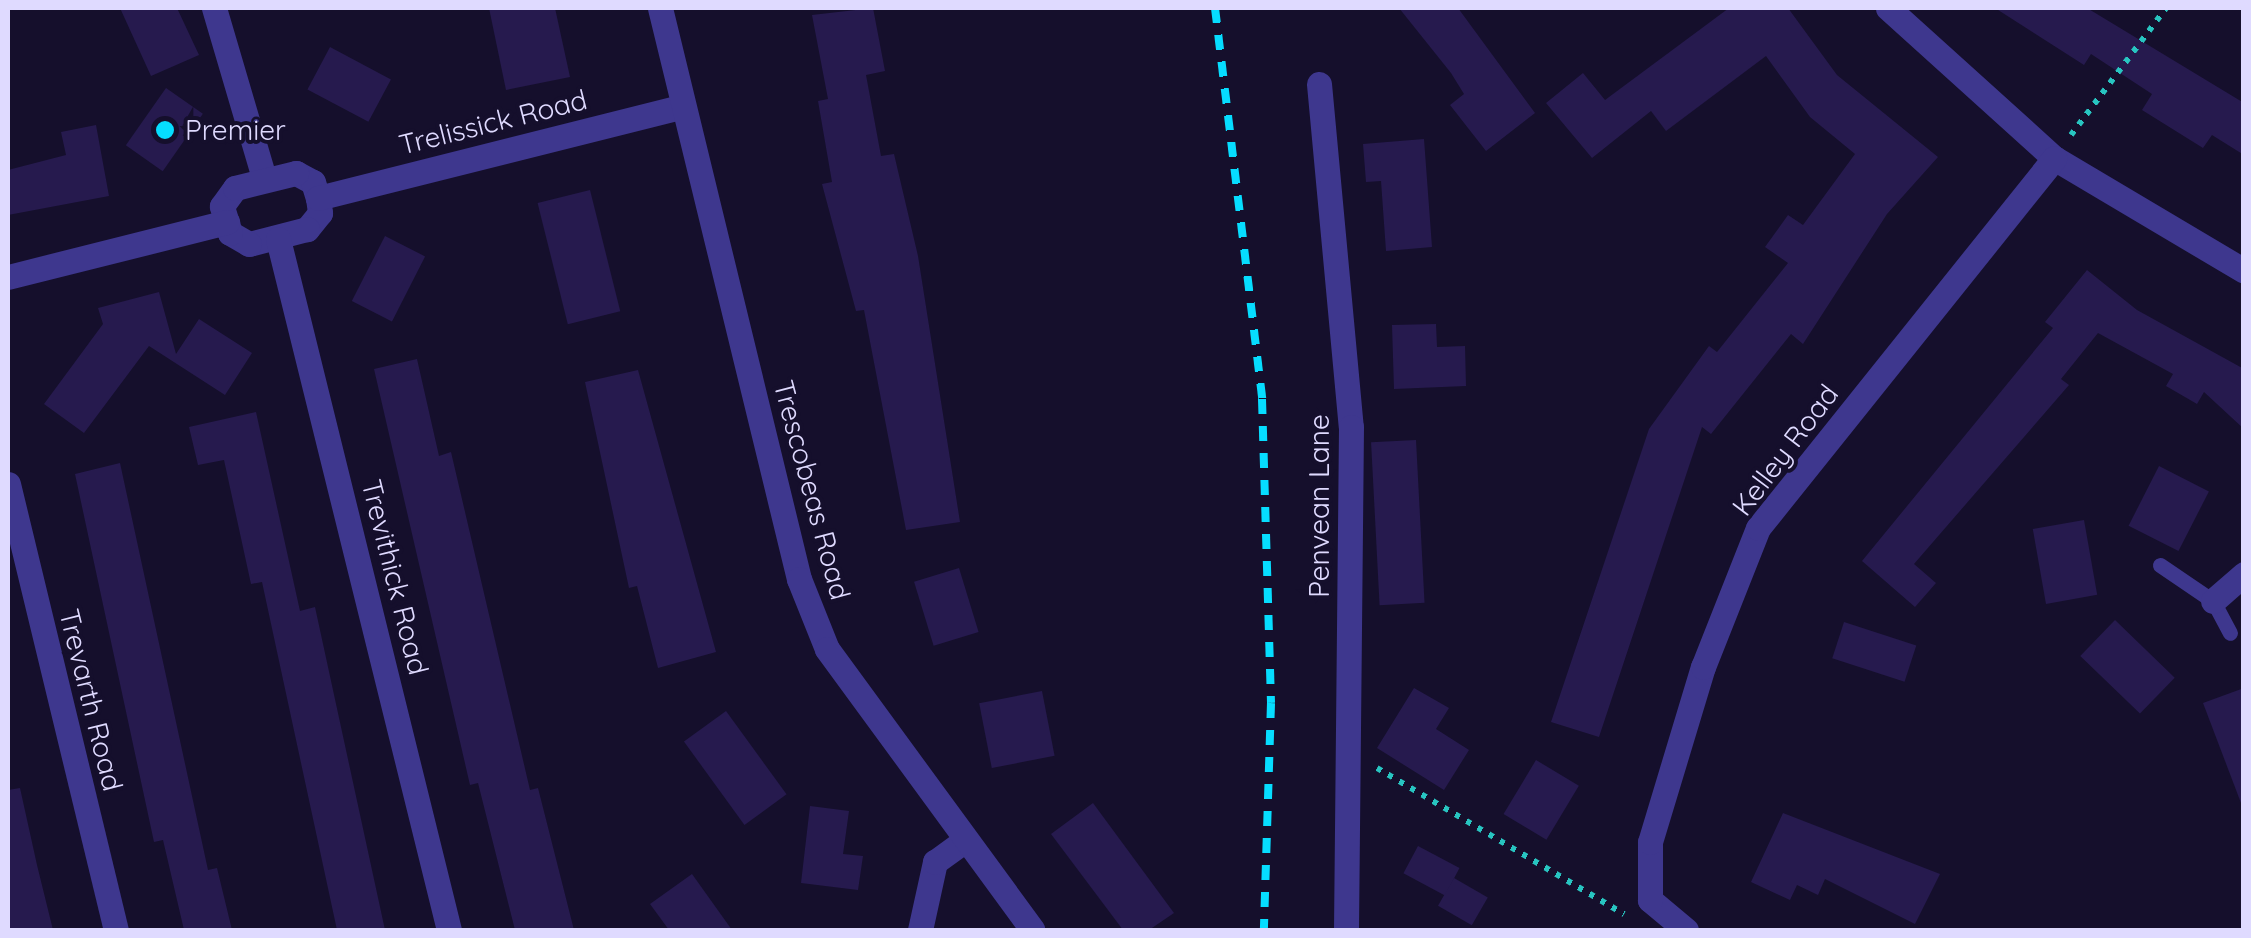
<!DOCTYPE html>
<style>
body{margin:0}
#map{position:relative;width:2251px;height:938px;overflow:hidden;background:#150f2c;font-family:Quicksand,sans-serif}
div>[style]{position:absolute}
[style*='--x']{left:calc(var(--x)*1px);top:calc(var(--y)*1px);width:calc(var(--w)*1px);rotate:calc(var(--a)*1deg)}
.building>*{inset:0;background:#261a4e;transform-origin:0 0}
.path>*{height:6px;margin-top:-3px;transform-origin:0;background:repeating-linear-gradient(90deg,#28c5c1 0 5px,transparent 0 13px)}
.service>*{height:15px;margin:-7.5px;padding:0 7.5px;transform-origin:7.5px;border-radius:7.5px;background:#3e378e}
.minor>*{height:25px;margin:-12.5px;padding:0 12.5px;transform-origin:12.5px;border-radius:12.5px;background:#3e378e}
.tertiary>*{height:25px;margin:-12.5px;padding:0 12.5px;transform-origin:12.5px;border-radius:12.5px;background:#3e378e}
.rail>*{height:8px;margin-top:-4px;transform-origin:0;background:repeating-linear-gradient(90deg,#06ddff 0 15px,transparent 0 27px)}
.dots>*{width:28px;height:28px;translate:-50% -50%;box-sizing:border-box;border:5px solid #150f2c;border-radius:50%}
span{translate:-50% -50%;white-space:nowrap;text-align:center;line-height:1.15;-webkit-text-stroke:8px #150f2c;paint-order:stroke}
.street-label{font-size:28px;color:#dfdaff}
.poi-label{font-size:28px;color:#dfdaff}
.left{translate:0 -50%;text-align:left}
.frame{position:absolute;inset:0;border:10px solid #dfdaff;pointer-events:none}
</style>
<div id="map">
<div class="building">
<div style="clip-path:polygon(120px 8px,177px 8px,199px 55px,151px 76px)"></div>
<div style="clip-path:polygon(489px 8px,555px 8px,570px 77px,506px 90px)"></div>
<div style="clip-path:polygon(873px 8px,885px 71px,866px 75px,881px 156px,894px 154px,918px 256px,960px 522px,906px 530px,864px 310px,856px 311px,822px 184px,832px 182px,818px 101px,828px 99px,812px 15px)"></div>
<div style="clip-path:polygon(1399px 8px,1458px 8px,1535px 113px,1486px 151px,1450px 105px,1464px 94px,1451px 73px)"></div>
<div style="clip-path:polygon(1729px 8px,1788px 8px,1837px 75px,1938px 157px,1887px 214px,1803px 344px,1791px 334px,1711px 434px,1702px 427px,1599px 737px,1551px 722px,1649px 429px,1709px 346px,1717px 352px,1788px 263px,1765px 247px,1788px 215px,1803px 225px,1855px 154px,1810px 117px,1766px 56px,1666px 131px,1651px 111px,1592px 158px,1546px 103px,1583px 73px,1605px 100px)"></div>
<div style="clip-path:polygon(1995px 8px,2087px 8px,2244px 103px,2244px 155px,2212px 135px,2203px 148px,2142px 110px,2152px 94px,2091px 54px,2084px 65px)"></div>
<div style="left:330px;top:47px;width:69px;height:48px;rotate:28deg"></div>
<div style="left:166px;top:88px;width:45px;height:70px;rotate:35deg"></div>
<div style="clip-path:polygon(96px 125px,109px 196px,8px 215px,8px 170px,66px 155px,61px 132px)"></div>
<div style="clip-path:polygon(1424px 139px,1432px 247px,1386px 251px,1381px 181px,1366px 182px,1363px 144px)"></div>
<div style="left:590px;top:190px;width:125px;height:54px;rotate:76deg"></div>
<div style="left:385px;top:236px;width:45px;height:73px;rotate:27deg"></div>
<div style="clip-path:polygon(2087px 270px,2137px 310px,2244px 369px,2244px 429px,2204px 392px,2197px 404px,2166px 386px,2173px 374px,2098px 333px,2061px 379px,2069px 385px,1914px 564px,1936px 583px,1915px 607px,1862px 561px,2053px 328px,2045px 322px)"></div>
<div style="clip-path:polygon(159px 292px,176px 354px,199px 319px,252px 353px,225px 395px,149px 346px,84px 433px,44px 404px,103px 324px,98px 308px)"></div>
<div style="clip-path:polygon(1436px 324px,1437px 347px,1465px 346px,1466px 386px,1394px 389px,1392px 325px)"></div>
<div style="clip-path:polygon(417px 359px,439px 456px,451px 452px,530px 790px,538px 788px,574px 930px,515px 930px,478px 783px,470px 785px,374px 369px)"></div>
<div style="clip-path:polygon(638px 370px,716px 652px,658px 668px,637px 586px,629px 588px,585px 382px)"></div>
<div style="clip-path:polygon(256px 412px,300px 611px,315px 607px,385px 930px,337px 930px,262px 582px,251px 584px,224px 460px,198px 465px,189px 427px)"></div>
<div style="left:1416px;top:440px;width:163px;height:45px;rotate:87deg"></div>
<div style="clip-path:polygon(120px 463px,208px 870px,217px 868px,232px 930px,184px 930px,163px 840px,154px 842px,75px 474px)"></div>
<div style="left:2159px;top:466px;width:56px;height:67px;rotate:27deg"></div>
<div style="left:2084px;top:520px;width:76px;height:52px;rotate:80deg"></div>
<div style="left:959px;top:568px;width:67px;height:47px;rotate:73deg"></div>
<div style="left:2115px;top:620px;width:83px;height:50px;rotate:44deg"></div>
<div style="left:1844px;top:622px;width:76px;height:38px;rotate:18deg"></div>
<div style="clip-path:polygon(1414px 688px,1449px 708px,1436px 729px,1469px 750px,1444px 790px,1377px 748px)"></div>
<div style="clip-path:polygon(2244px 688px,2244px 802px,2241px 803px,2203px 703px)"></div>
<div style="left:1042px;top:691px;width:66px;height:64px;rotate:79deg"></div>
<div style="left:726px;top:711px;width:103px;height:52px;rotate:54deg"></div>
<div style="left:1536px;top:760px;width:50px;height:63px;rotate:31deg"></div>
<div style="clip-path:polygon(20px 788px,37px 865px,53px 930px,8px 930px,8px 790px)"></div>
<div style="clip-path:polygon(1093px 803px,1174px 913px,1149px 930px,1123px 930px,1051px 834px)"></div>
<div style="clip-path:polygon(810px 806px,849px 811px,843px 854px,863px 856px,858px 890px,801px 883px)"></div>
<div style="clip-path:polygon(1783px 813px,1940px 874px,1915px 924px,1825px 879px,1818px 895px,1797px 885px,1790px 900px,1751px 882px)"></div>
<div style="left:1418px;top:846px;width:47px;height:31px;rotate:28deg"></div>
<div style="clip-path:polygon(692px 874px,732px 930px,669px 930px,650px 904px)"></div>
<div style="left:1454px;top:878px;width:39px;height:32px;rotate:30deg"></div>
</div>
<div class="path">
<div style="--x:2071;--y:135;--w:159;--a:-53.2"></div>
<div style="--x:1377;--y:768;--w:287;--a:30.6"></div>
</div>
<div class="service">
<div style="--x:2160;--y:565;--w:64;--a:34.2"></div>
<div style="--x:2213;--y:601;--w:36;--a:62"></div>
</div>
<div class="minor">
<div style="--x:214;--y:8;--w:177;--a:73.6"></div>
<div style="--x:1888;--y:8;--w:224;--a:42.1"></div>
<div style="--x:2054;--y:158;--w:221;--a:30.7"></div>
<div style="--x:1319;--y:84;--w:344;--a:84.7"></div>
<div style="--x:1351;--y:427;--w:503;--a:90.57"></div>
<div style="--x:296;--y:173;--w:19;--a:28"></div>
<div style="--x:313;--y:182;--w:17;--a:73"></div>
<div style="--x:318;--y:198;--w:15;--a:82"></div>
<div style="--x:320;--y:213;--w:21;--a:129"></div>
<div style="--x:307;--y:229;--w:60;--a:165.5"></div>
<div style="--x:249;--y:244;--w:22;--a:-150"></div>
<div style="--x:230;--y:233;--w:28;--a:-107"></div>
<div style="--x:222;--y:206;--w:22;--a:-54"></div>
<div style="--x:235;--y:188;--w:63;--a:-13.8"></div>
<div style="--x:318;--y:198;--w:376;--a:-14.1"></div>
<div style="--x:278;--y:239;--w:712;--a:76.1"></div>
<div style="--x:8;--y:277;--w:226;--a:-14.1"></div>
<div style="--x:8;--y:484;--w:459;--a:76.4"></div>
<div style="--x:2213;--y:601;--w:41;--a:-41.1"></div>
<div style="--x:920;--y:930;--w:70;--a:-77.6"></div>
<div style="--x:935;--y:862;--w:36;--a:-36"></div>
<div style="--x:1686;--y:930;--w:47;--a:-140.2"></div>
<div style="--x:1650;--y:900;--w:58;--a:-90"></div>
<div style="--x:1650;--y:842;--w:183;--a:-73.2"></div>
<div style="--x:1703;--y:667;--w:149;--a:-68.4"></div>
<div style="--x:1758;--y:528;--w:474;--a:-51.3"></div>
</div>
<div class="tertiary">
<div style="--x:660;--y:8;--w:588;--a:76.32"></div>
<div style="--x:799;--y:579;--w:75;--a:68.2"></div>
<div style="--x:827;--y:649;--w:348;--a:53.8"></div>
</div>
<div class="rail">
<div style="--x:1215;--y:8;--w:394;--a:83.1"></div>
<div style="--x:1262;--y:399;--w:304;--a:88.3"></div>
<div style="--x:1271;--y:703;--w:227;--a:91.8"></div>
</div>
<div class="dots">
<div style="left:165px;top:130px;background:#06ddff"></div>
</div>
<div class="street-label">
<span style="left:493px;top:122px;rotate:-14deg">Trelissick Road</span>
<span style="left:1785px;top:450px;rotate:-53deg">Kelley Road</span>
<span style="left:812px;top:490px;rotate:75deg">Trescobeas Road</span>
<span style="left:1319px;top:506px;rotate:-90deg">Penvean Lane</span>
<span style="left:395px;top:577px;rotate:76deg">Trevithick Road</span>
<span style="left:91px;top:700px;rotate:76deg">Trevarth Road</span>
</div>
<div class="poi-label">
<span class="left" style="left:185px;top:130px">Premier</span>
</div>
<div class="frame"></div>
</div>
